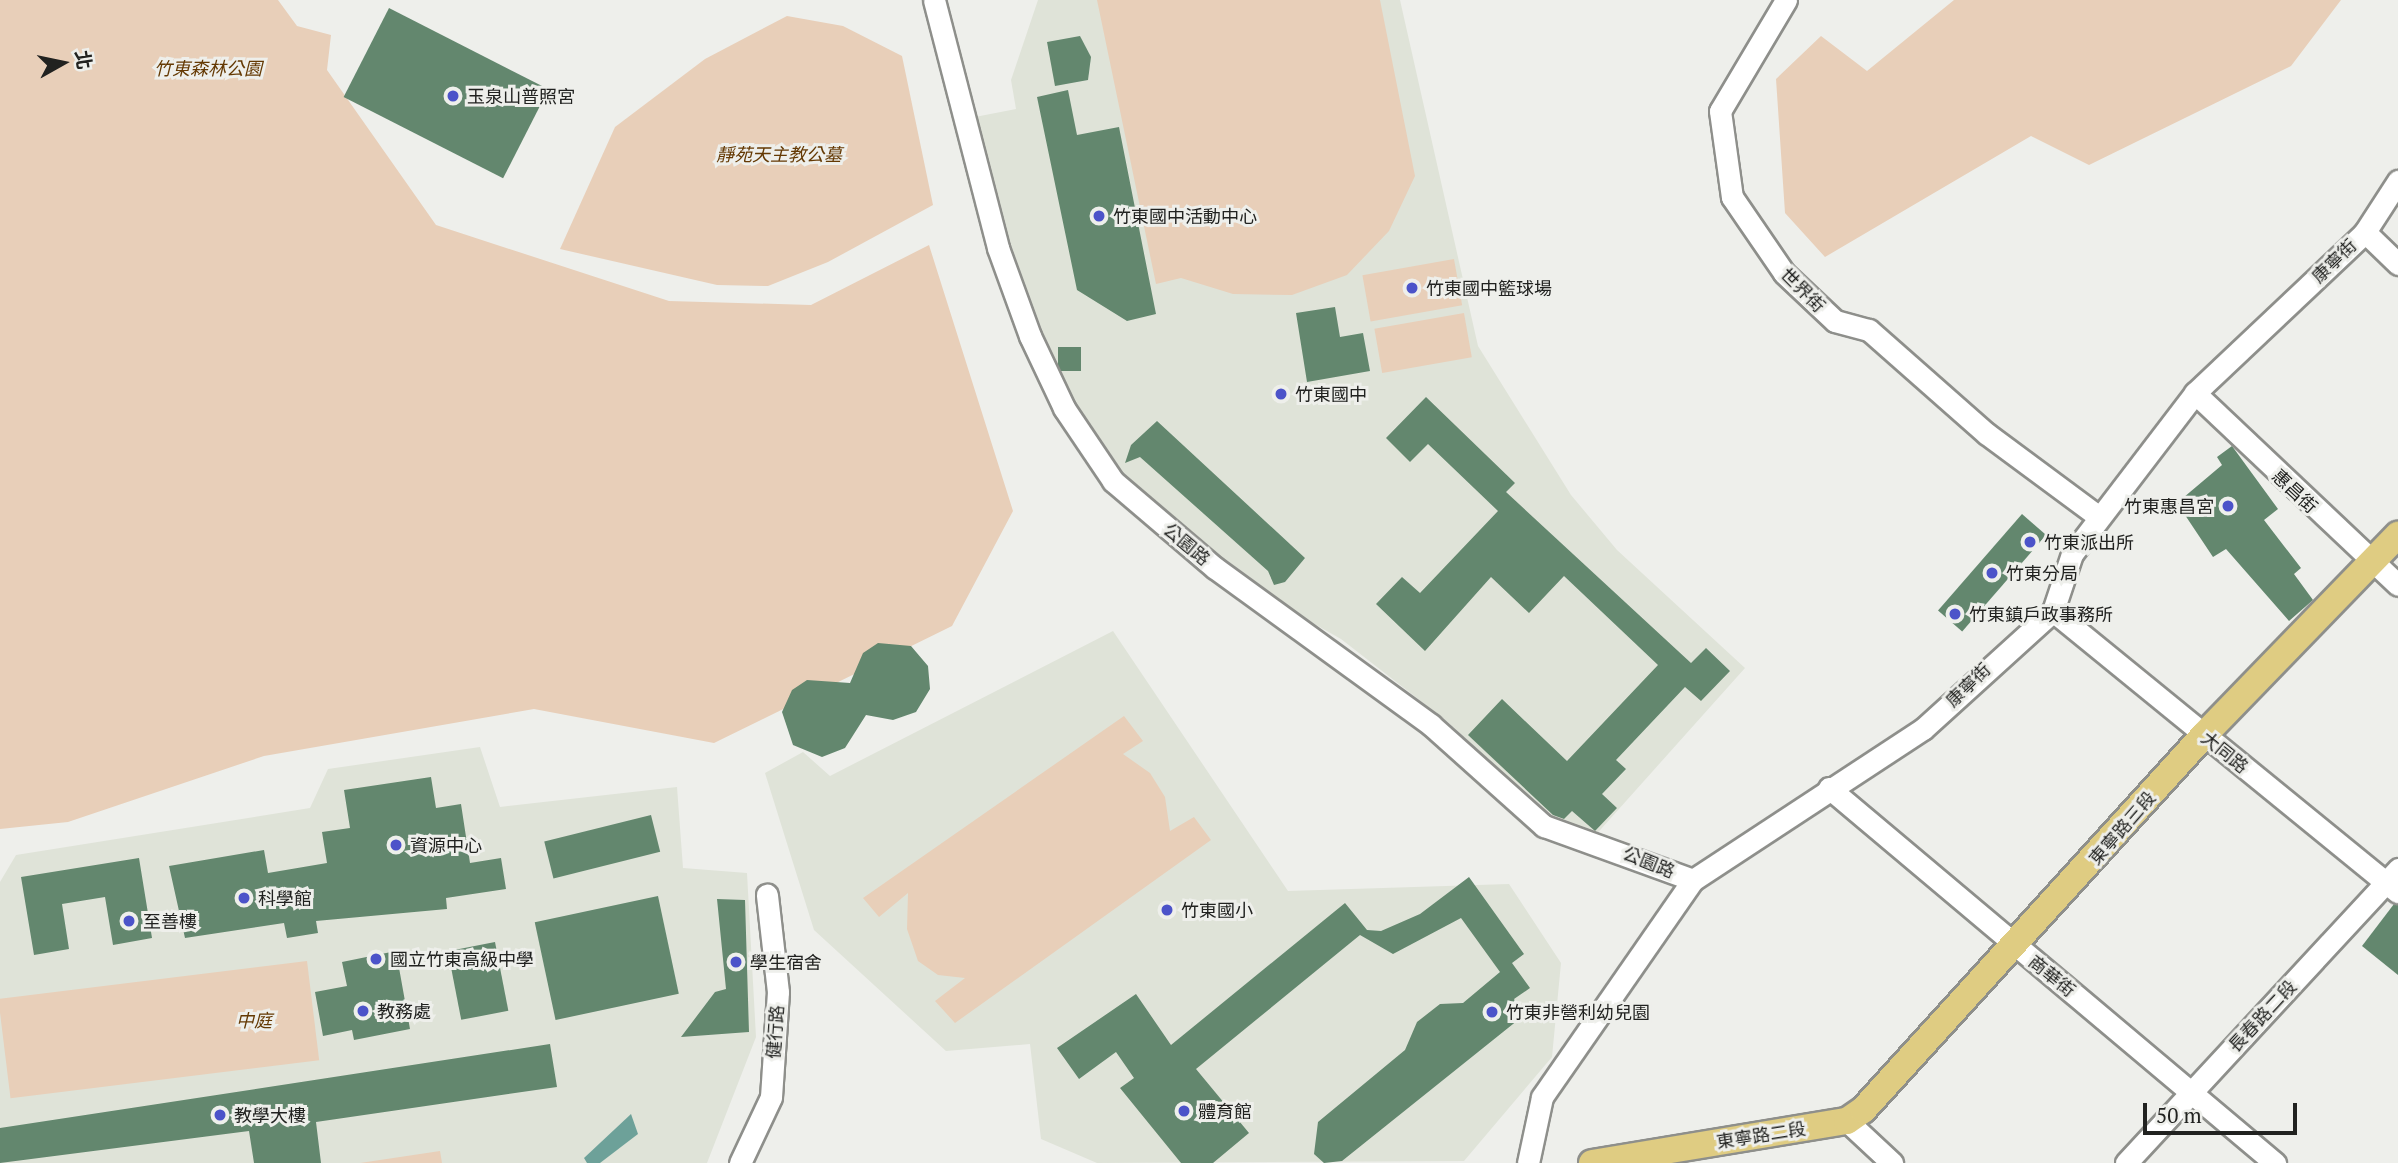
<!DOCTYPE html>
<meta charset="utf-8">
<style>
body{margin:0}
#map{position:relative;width:2398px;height:1163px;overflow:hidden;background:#eeefeb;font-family:"PT Serif","Noto Sans TC",serif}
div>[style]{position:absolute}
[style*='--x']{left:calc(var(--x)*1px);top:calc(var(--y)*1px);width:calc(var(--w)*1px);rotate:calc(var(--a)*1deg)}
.built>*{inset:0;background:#dfe3d8}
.green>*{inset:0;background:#e8cfb9;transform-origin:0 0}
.water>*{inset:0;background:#6da199}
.building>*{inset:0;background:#63876e;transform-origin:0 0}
.roads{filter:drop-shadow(2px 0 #8e8f8b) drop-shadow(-2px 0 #8e8f8b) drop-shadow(0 2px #8e8f8b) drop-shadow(0 -2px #8e8f8b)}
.minor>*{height:21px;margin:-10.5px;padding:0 10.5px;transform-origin:10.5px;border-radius:10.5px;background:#fff}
.major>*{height:26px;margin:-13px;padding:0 13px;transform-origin:13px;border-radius:13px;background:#dfcc82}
.dots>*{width:19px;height:19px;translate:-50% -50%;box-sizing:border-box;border:4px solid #eeefeb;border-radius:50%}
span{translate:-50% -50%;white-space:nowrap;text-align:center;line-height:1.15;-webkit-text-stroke:6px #eeefeb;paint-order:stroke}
.park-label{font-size:18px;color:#643903;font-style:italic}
.poi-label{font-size:18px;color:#212220}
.left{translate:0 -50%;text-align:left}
.right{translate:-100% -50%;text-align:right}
.street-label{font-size:18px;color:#212220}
.north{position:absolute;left:28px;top:28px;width:70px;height:70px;-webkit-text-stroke:5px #eeefeb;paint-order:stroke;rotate:81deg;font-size:19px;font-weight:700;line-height:28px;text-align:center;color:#212220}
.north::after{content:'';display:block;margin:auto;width:24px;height:32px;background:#212220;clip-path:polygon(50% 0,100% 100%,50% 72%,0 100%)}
.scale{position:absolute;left:2143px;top:1103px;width:154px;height:32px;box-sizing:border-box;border:4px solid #212220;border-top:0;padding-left:9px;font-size:21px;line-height:24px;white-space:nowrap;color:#212220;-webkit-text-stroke:5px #eeefeb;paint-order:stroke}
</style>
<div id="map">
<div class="built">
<div style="clip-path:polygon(1038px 0,1400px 0,1478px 346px,1571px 495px,1617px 550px,1745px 668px,1593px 838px,1556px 823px,1449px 723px,1341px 639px,1233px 578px,1110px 487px,1021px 321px,975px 117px,1016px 109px,1011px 80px)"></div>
<div style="clip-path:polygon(1113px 631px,1288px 891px,1509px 884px,1561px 963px,1552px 1057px,1464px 1161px,1097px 1163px,1041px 1139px,1030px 1044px,946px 1051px,814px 930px,765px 773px,803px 752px,830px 776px)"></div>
<div style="clip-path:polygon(480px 747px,500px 807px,677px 787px,683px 868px,747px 873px,756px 1037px,707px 1163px,0 1163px,0 882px,16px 855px,310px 808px,328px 769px)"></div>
</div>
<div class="green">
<div style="clip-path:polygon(0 0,278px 0,297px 26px,331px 35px,327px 70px,436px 225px,669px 301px,811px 305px,929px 245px,1013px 511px,952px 626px,714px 743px,534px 709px,264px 756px,68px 822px,0 829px)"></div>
<div style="clip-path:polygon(1097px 0,1380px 0,1415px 176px,1389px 231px,1347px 275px,1292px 295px,1233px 294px,1181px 278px,1156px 284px)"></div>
<div style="clip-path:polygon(1954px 0,2341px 0,2291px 66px,2089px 165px,2031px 136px,1825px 257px,1785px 213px,1776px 79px,1821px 36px,1867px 71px)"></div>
<div style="clip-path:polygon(787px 16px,843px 26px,902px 56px,933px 205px,828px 262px,768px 286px,717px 285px,560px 249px,615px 127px,705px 59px)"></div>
<div style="left:1454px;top:259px;width:47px;height:93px;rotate:80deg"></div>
<div style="left:1464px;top:313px;width:45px;height:91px;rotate:80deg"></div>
<div style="clip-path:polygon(1124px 716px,1143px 741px,1123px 754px,1150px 773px,1165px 797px,1170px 831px,1194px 817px,1211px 840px,955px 1023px,935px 1001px,965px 978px,938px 975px,918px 961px,907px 929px,908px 893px,879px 917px,863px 898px)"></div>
<div style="left:307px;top:961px;width:100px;height:311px;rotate:83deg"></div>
<div style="clip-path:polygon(440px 1151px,442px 1163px,360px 1163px)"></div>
</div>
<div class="water">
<div style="clip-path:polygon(631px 1114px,638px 1134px,600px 1163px,587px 1163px,584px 1158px)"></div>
</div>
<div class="building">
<div style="left:389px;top:8px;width:179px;height:100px;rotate:27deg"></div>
<div style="clip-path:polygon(1080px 36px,1091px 57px,1088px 80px,1055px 86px,1047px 42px)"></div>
<div style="clip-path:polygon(1068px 90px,1077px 135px,1119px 127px,1156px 314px,1127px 321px,1077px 290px,1037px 97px)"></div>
<div style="clip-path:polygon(1335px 307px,1340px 337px,1363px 333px,1370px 371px,1307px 382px,1296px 313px)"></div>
<div style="left:1058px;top:347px;width:23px;height:24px"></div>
<div style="clip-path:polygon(1426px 397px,1515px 483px,1506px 492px,1691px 663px,1706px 648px,1730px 671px,1701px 701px,1685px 687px,1616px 760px,1626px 769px,1602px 794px,1617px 808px,1595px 831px,1572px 811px,1564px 819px,1553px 815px,1468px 735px,1502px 699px,1567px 761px,1658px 665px,1564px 576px,1529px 613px,1491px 577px,1425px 651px,1376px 604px,1402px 577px,1420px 593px,1498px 511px,1428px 444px,1410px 462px,1386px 438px)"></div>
<div style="clip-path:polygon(1157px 421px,1305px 558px,1285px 582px,1274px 585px,1268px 571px,1140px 457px,1125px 463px,1131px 445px)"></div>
<div style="clip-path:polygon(2232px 446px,2278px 509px,2264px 520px,2301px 568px,2294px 574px,2313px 600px,2289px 621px,2226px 549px,2213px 557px,2177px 503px,2222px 465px,2217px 457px)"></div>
<div style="left:2022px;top:514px;width:32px;height:128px;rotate:41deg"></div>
<div style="clip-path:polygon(878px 643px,911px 646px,928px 666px,930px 689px,916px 712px,893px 720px,866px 715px,845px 748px,822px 757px,793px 745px,782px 712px,792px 690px,807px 680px,850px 683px,863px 653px)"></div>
<div style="clip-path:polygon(431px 777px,436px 808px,461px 804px,470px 863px,501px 858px,506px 889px,446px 898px,447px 909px,316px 921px,318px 933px,287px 938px,284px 923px,185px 938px,169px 866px,264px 850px,268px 873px,327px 863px,322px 832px,350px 828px,344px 790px)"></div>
<div style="left:651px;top:815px;width:38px;height:110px;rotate:76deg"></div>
<div style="clip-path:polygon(139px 858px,152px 938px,113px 945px,105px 897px,62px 904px,69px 949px,34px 955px,21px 877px)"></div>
<div style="clip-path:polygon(1469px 877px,1524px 954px,1512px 963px,1530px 988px,1514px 999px,1523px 1016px,1342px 1161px,1324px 1163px,1314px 1154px,1318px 1122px,1405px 1050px,1417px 1022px,1440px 1004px,1463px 1003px,1500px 972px,1461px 918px,1393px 954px,1360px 935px,1196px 1069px,1249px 1133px,1213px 1163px,1181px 1163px,1120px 1088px,1134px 1078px,1116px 1052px,1079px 1079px,1057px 1048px,1136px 994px,1171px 1045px,1345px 903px,1367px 930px,1381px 931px,1420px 914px)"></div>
<div style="left:658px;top:896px;width:100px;height:126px;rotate:78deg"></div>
<div style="clip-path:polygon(717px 899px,745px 900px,749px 1032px,681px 1037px,715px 992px,726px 989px)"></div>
<div style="clip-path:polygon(2394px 904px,2398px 905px,2398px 975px,2362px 946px)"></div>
<div style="left:495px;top:942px;width:70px;height:48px;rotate:79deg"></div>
<div style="clip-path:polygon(396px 951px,410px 1029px,354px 1040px,352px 1030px,323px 1036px,315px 992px,347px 986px,342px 962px)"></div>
<div style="clip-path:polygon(550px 1044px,557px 1087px,316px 1122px,321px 1163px,254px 1163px,249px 1131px,0 1163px,0 1128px)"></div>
</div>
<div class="roads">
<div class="minor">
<div style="--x:934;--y:0;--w:256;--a:75.5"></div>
<div style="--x:998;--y:248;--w:94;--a:70"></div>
<div style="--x:1030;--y:336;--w:80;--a:64.7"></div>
<div style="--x:1064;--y:408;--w:88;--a:56.1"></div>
<div style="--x:1113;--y:481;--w:134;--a:40.5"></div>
<div style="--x:1215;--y:568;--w:267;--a:36"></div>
<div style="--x:1431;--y:725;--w:152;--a:41.8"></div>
<div style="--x:1544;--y:826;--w:158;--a:19.9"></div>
<div style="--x:1786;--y:0;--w:129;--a:120.7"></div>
<div style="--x:1720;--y:111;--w:87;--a:82.1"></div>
<div style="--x:1732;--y:197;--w:92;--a:55.6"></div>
<div style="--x:1784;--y:273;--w:70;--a:43.3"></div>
<div style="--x:1835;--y:321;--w:35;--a:15"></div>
<div style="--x:1869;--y:330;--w:157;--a:41.4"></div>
<div style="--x:1987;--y:434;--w:138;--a:36.5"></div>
<div style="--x:2365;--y:232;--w:46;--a:44.1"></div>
<div style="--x:2195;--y:393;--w:279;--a:43.4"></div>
<div style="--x:2053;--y:611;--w:445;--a:39.2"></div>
<div style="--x:1829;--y:788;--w:583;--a:40.06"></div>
<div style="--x:1847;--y:1121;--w:62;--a:43"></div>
<div style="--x:740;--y:1163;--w:73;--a:-64.8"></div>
<div style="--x:771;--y:1097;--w:105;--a:-86.2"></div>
<div style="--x:778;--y:992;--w:98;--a:-96.5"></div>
<div style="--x:1528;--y:1163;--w:67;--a:-78"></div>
<div style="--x:1542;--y:1097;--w:264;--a:-55.2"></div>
<div style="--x:1693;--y:880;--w:275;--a:-33.3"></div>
<div style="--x:1923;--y:729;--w:176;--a:-42.2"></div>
<div style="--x:2053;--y:611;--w:60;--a:-71.6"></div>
<div style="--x:2072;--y:554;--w:203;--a:-52.6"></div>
<div style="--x:2195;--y:393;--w:234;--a:-43.4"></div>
<div style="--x:2365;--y:232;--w:61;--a:-57.1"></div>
<div style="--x:2126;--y:1163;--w:401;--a:-47.2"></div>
</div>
<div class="major">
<div style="--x:1592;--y:1163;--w:258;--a:-9.4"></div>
<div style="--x:1847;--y:1121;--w:19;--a:-35"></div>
<div style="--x:1863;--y:1110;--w:507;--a:-47.72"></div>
<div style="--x:2204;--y:735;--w:279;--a:-45.9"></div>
</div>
</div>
<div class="dots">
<div style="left:453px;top:96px;background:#4c53c9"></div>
<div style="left:1099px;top:216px;background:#4c53c9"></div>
<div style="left:1412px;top:288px;background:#4c53c9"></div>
<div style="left:1281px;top:394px;background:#4c53c9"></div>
<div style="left:2228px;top:506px;background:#4c53c9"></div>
<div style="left:2030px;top:542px;background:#4c53c9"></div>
<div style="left:1992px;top:573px;background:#4c53c9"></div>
<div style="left:1955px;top:614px;background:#4c53c9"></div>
<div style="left:396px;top:845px;background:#4c53c9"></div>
<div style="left:244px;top:898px;background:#4c53c9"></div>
<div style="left:1167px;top:910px;background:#4c53c9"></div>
<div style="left:129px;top:921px;background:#4c53c9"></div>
<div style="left:376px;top:959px;background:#4c53c9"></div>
<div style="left:736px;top:962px;background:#4c53c9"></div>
<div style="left:363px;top:1011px;background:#4c53c9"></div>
<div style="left:1492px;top:1012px;background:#4c53c9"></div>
<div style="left:1184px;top:1111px;background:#4c53c9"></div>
<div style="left:220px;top:1115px;background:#4c53c9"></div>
</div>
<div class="park-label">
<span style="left:208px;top:68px">竹東森林公園</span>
<span style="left:779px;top:154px">靜苑天主教公墓</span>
<span style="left:254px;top:1020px">中庭</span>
</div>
<div class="poi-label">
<span class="left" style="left:467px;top:96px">玉泉山普照宮</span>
<span class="left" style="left:1113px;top:216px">竹東國中活動中心</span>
<span class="left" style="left:1426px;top:288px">竹東國中籃球場</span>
<span class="left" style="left:1295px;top:394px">竹東國中</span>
<span class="right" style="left:2214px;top:506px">竹東惠昌宮</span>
<span class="left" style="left:2044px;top:542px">竹東派出所</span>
<span class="left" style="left:2006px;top:573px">竹東分局</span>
<span class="left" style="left:1969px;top:614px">竹東鎮戶政事務所</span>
<span class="left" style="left:410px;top:845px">資源中心</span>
<span class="left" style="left:258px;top:898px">科學館</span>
<span class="left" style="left:1181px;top:910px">竹東國小</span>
<span class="left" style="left:143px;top:921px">至善樓</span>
<span class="left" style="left:390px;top:959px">國立竹東高級中學</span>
<span class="left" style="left:750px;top:962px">學生宿舍</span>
<span class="left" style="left:377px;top:1011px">教務處</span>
<span class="left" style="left:1506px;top:1012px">竹東非營利幼兒園</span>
<span class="left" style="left:1198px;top:1111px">體育館</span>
<span class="left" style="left:234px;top:1115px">教學大樓</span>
</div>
<div class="street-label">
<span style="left:2334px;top:261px;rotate:-44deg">康寧街</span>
<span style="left:1803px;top:290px;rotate:45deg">世界街</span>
<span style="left:2295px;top:491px;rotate:43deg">惠昌街</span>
<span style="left:1187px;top:544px;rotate:40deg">公園路</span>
<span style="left:1968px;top:685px;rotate:-44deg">康寧街</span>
<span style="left:2225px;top:752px;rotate:39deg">大同路</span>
<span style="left:2122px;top:828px;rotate:-49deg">東寧路三段</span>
<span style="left:1649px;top:862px;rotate:22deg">公園路</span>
<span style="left:2052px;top:976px;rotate:39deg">商華街</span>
<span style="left:2262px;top:1016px;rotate:-47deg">長春路二段</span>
<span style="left:775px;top:1032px;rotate:-86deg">健行路</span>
<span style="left:1761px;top:1135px;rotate:-9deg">東寧路二段</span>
</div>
<div class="north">北</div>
<div class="scale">50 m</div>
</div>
